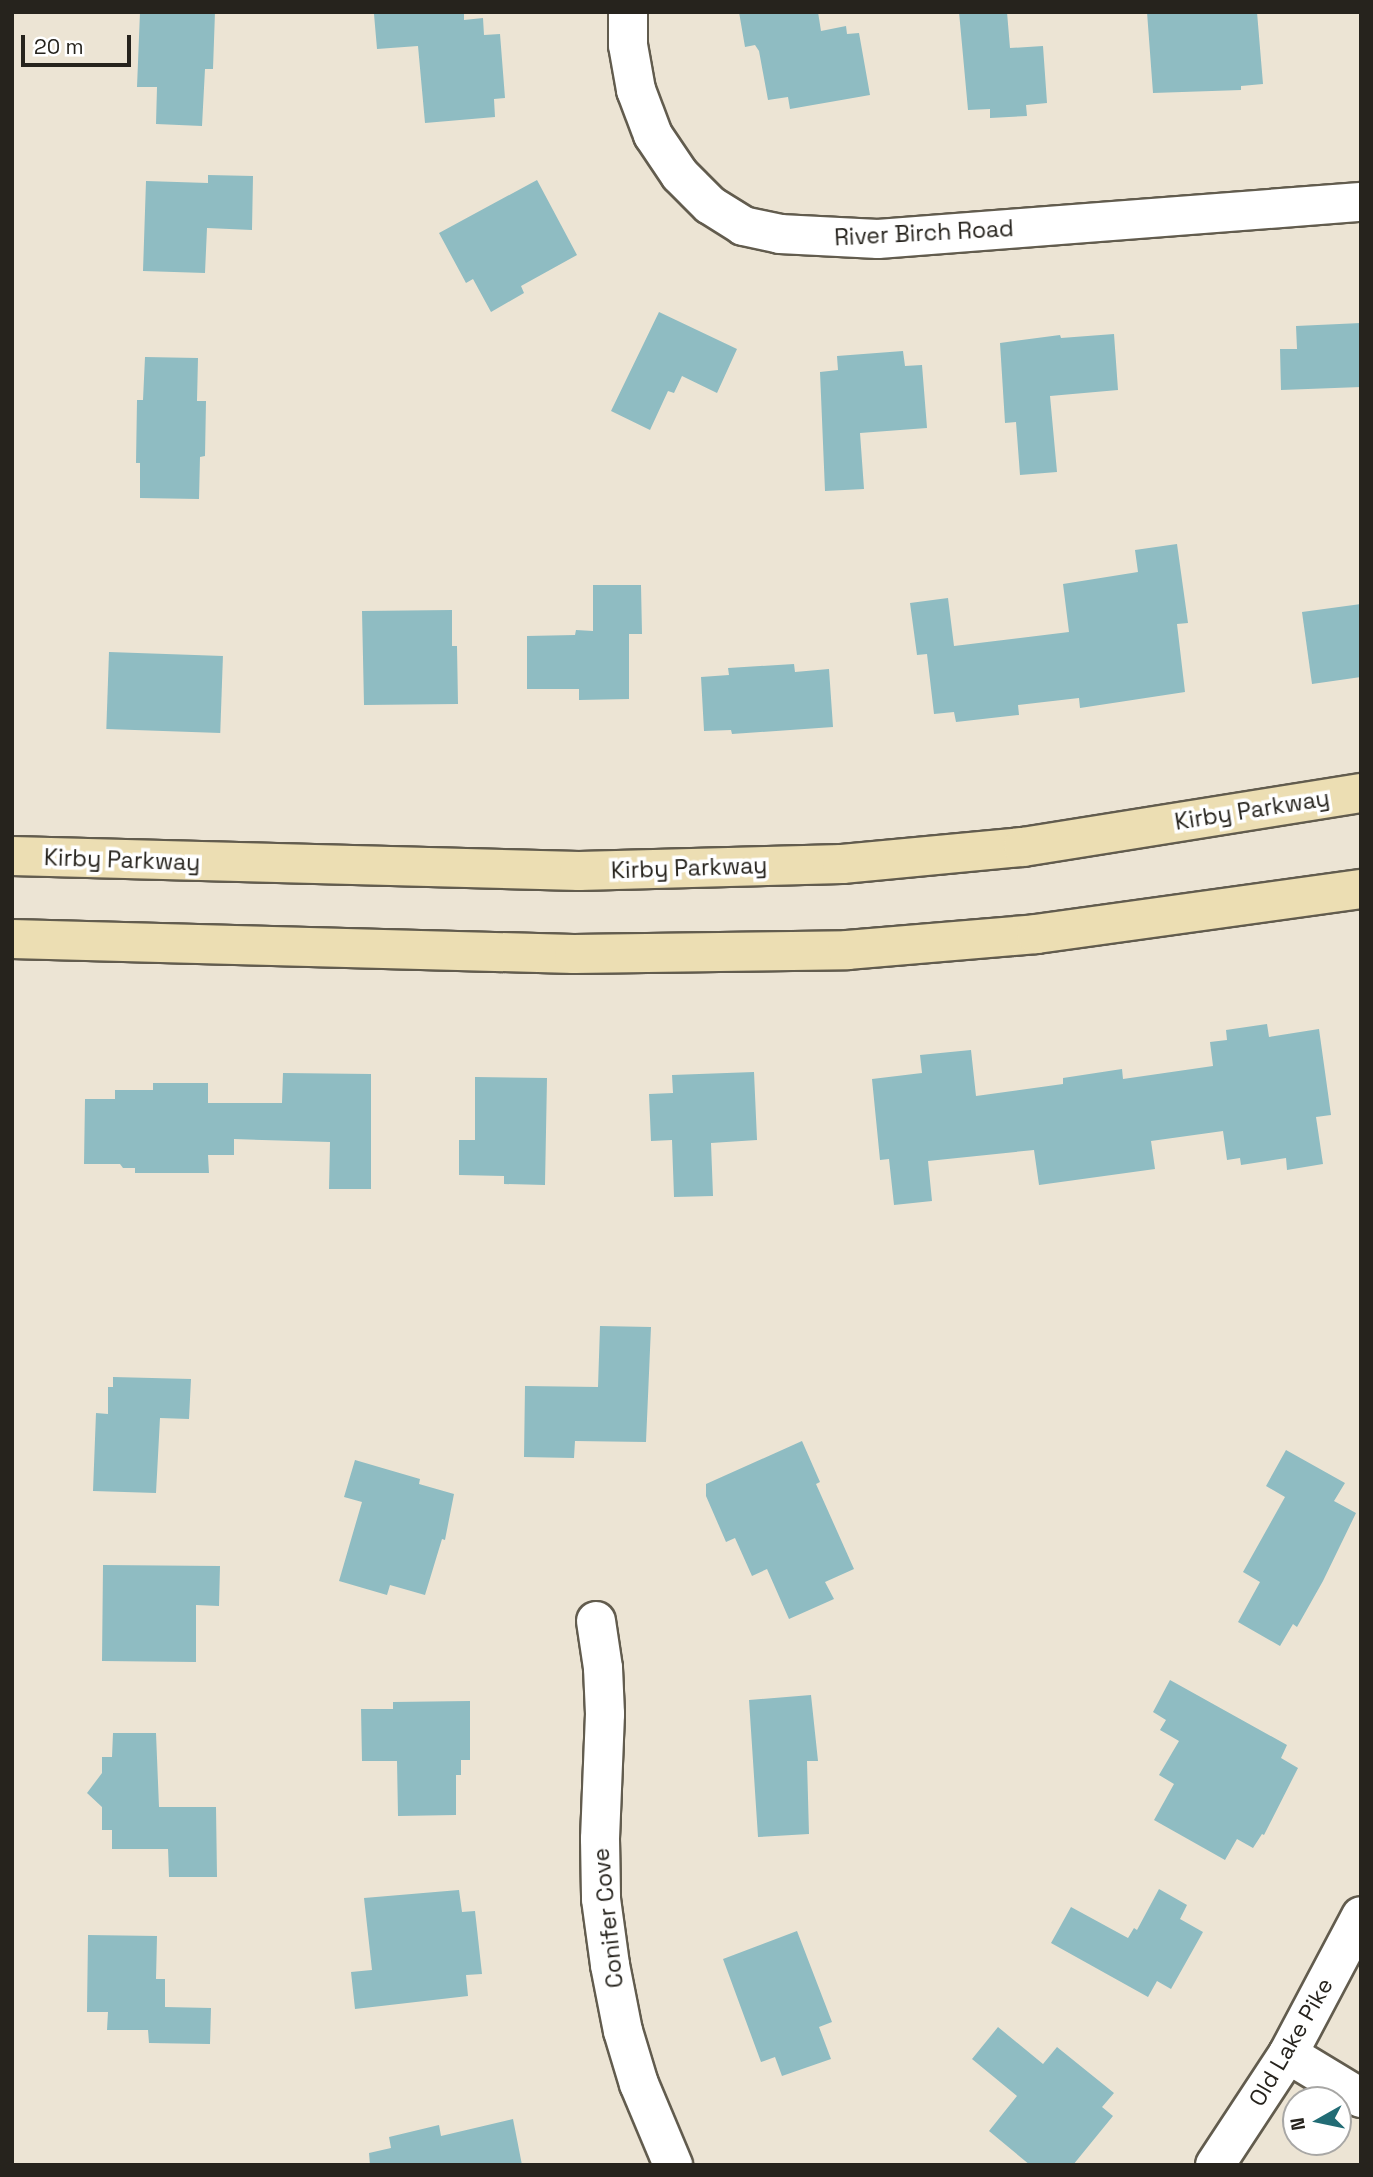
<!DOCTYPE html>
<style>
body{margin:0}
#map{position:relative;width:1373px;height:2177px;overflow:hidden;background:#ece4d4;font-family:"Space Grotesk",sans-serif}
div>[style]{position:absolute}
[style*='--x']{left:calc(var(--x)*1px);top:calc(var(--y)*1px);width:calc(var(--w)*1px);rotate:calc(var(--a)*1deg)}
.building>*{inset:0;background:#8fbcc2;transform-origin:0 0}
.roads{filter:drop-shadow(2px 0 #625c4e) drop-shadow(-2px 0 #625c4e) drop-shadow(0 2px #625c4e) drop-shadow(0 -2px #625c4e)}
.street>*{height:38px;margin:-19px;padding:0 19px;transform-origin:19px;border-radius:19px;background:#fff}
.secondary>*{height:38px;margin:-19px;padding:0 19px;transform-origin:19px;border-radius:19px;background:#ecdeb3}
span{translate:-50% -50%;white-space:nowrap;text-align:center;line-height:1.15;-webkit-text-stroke:7px #fff;paint-order:stroke}
.street-label{font-size:23px;color:#26231d}
.frame{position:absolute;inset:0;border:14px solid #26231d;pointer-events:none}
.north{position:absolute;left:1282px;top:2086px;width:70px;height:70px;box-sizing:border-box;background:#fff;border:2px solid #a8a7a5;border-radius:50%;rotate:261deg;font-size:19px;font-weight:700;line-height:28px;text-align:center;color:#26231d}
.north::after{content:'';display:block;margin:auto;width:24px;height:32px;background:#226c75;clip-path:polygon(50% 0,100% 100%,50% 72%,0 100%)}
.scale{position:absolute;left:21px;top:35px;width:110px;height:32px;box-sizing:border-box;border:4px solid #26231d;border-top:0;padding-left:9px;font-size:21px;line-height:24px;white-space:nowrap;color:#26231d;-webkit-text-stroke:5px #fff;paint-order:stroke}
</style>
<div id="map">
<div class="building">
<div style="clip-path:polygon(140px 12px,215px 12px,213px 69px,205px 69px,202px 126px,156px 124px,157px 87px,137px 87px)"></div>
<div style="clip-path:polygon(402px 12px,464px 12px,464px 20px,483px 18px,484px 35px,500px 34px,505px 98px,494px 99px,495px 117px,425px 123px,418px 46px,377px 49px,374px 14px)"></div>
<div style="clip-path:polygon(739px 12px,818px 12px,821px 31px,846px 26px,847px 34px,859px 33px,870px 95px,790px 109px,788px 97px,768px 100px,759px 51px,755px 45px,745px 47px)"></div>
<div style="clip-path:polygon(959px 12px,1007px 12px,1010px 48px,1043px 46px,1047px 103px,1026px 105px,1027px 116px,990px 118px,990px 109px,968px 110px)"></div>
<div style="clip-path:polygon(1147px 12px,1257px 12px,1263px 84px,1241px 86px,1241px 90px,1153px 93px)"></div>
<div style="clip-path:polygon(208px 175px,253px 176px,252px 230px,207px 228px,205px 273px,143px 271px,146px 181px,208px 183px)"></div>
<div style="clip-path:polygon(537px 180px,577px 255px,521px 286px,524px 293px,491px 312px,473px 279px,466px 283px,439px 233px)"></div>
<div style="clip-path:polygon(659px 312px,737px 349px,717px 393px,682px 376px,674px 393px,668px 391px,650px 430px,611px 411px)"></div>
<div style="clip-path:polygon(1361px 323px,1361px 387px,1281px 390px,1280px 349px,1297px 349px,1296px 326px)"></div>
<div style="clip-path:polygon(1114px 334px,1118px 390px,1050px 396px,1057px 472px,1020px 475px,1016px 422px,1005px 423px,1000px 343px,1060px 335px,1061px 338px)"></div>
<div style="clip-path:polygon(903px 351px,905px 366px,922px 365px,927px 428px,860px 433px,864px 489px,825px 491px,820px 372px,838px 370px,837px 356px)"></div>
<div style="clip-path:polygon(145px 357px,198px 358px,197px 401px,206px 401px,205px 456px,200px 457px,199px 499px,140px 498px,140px 463px,136px 463px,137px 400px,143px 400px)"></div>
<div style="clip-path:polygon(1177px 544px,1188px 623px,1177px 624px,1185px 692px,1080px 708px,1079px 698px,1018px 705px,1019px 715px,956px 722px,954px 712px,934px 714px,927px 654px,917px 655px,910px 603px,948px 598px,954px 646px,1069px 632px,1063px 584px,1138px 572px,1135px 550px)"></div>
<div style="clip-path:polygon(593px 585px,641px 585px,642px 634px,629px 634px,629px 699px,579px 700px,579px 689px,527px 689px,527px 636px,575px 635px,576px 630px,593px 631px)"></div>
<div style="clip-path:polygon(1361px 604px,1361px 677px,1312px 684px,1302px 612px)"></div>
<div style="clip-path:polygon(452px 610px,452px 646px,457px 646px,458px 704px,364px 705px,362px 611px)"></div>
<div style="left:109px;top:652px;width:114px;height:77px;rotate:2deg"></div>
<div style="clip-path:polygon(794px 664px,795px 672px,829px 669px,833px 727px,732px 734px,731px 730px,704px 731px,701px 677px,729px 675px,728px 668px)"></div>
<div style="clip-path:polygon(1267px 1024px,1269px 1037px,1319px 1029px,1331px 1115px,1316px 1117px,1323px 1164px,1287px 1170px,1286px 1158px,1241px 1165px,1240px 1158px,1227px 1160px,1223px 1131px,1151px 1141px,1155px 1169px,1039px 1185px,1034px 1150px,928px 1161px,932px 1201px,894px 1205px,889px 1159px,880px 1160px,872px 1079px,922px 1073px,920px 1055px,971px 1050px,976px 1096px,1063px 1084px,1063px 1078px,1122px 1069px,1123px 1079px,1213px 1066px,1210px 1042px,1227px 1040px,1226px 1030px)"></div>
<div style="clip-path:polygon(754px 1072px,757px 1140px,711px 1143px,713px 1196px,674px 1197px,672px 1140px,651px 1141px,649px 1094px,673px 1093px,672px 1075px)"></div>
<div style="clip-path:polygon(283px 1073px,371px 1074px,371px 1189px,329px 1189px,330px 1142px,234px 1139px,234px 1155px,208px 1155px,209px 1173px,135px 1173px,135px 1168px,123px 1168px,120px 1164px,84px 1164px,85px 1099px,115px 1099px,115px 1090px,153px 1090px,153px 1083px,208px 1083px,208px 1103px,282px 1103px)"></div>
<div style="clip-path:polygon(475px 1077px,547px 1078px,545px 1185px,504px 1184px,504px 1176px,459px 1175px,459px 1140px,475px 1140px)"></div>
<div style="clip-path:polygon(600px 1326px,651px 1327px,646px 1442px,575px 1441px,574px 1458px,524px 1457px,525px 1386px,598px 1387px)"></div>
<div style="clip-path:polygon(113px 1377px,191px 1379px,189px 1419px,160px 1418px,156px 1493px,93px 1491px,96px 1413px,108px 1414px,108px 1387px,113px 1387px)"></div>
<div style="clip-path:polygon(802px 1441px,820px 1482px,816px 1484px,854px 1569px,825px 1582px,834px 1599px,789px 1619px,767px 1569px,752px 1576px,735px 1538px,726px 1542px,706px 1496px,706px 1484px)"></div>
<div style="clip-path:polygon(1286px 1450px,1345px 1483px,1334px 1501px,1356px 1513px,1323px 1581px,1297px 1627px,1293px 1624px,1280px 1646px,1238px 1622px,1260px 1582px,1243px 1572px,1285px 1497px,1266px 1486px)"></div>
<div style="clip-path:polygon(355px 1460px,420px 1479px,419px 1484px,454px 1494px,445px 1540px,442px 1539px,425px 1595px,390px 1585px,387px 1595px,339px 1581px,362px 1502px,344px 1497px)"></div>
<div style="clip-path:polygon(103px 1565px,220px 1566px,219px 1606px,196px 1605px,196px 1662px,102px 1661px)"></div>
<div style="clip-path:polygon(1170px 1680px,1287px 1745px,1281px 1758px,1298px 1768px,1264px 1835px,1262px 1834px,1253px 1848px,1237px 1839px,1225px 1860px,1154px 1820px,1174px 1784px,1159px 1775px,1179px 1741px,1160px 1730px,1166px 1720px,1153px 1712px)"></div>
<div style="clip-path:polygon(811px 1695px,818px 1761px,807px 1761px,809px 1834px,758px 1837px,749px 1700px)"></div>
<div style="clip-path:polygon(470px 1701px,470px 1760px,461px 1760px,461px 1775px,456px 1775px,456px 1815px,398px 1816px,397px 1761px,362px 1761px,361px 1709px,393px 1709px,393px 1702px)"></div>
<div style="clip-path:polygon(113px 1733px,156px 1733px,159px 1807px,216px 1807px,217px 1877px,169px 1877px,168px 1849px,112px 1849px,112px 1830px,102px 1830px,102px 1807px,87px 1793px,102px 1773px,102px 1757px,112px 1757px)"></div>
<div style="clip-path:polygon(1159px 1889px,1187px 1905px,1180px 1919px,1203px 1932px,1171px 1989px,1157px 1981px,1148px 1997px,1051px 1943px,1071px 1907px,1128px 1938px,1134px 1928px,1137px 1930px)"></div>
<div style="clip-path:polygon(459px 1890px,462px 1912px,475px 1911px,482px 1974px,466px 1975px,468px 1996px,355px 2009px,351px 1972px,372px 1970px,364px 1898px)"></div>
<div style="clip-path:polygon(797px 1931px,832px 2022px,819px 2027px,831px 2059px,782px 2076px,775px 2057px,761px 2062px,723px 1959px)"></div>
<div style="clip-path:polygon(88px 1935px,157px 1936px,156px 1979px,165px 1979px,165px 2007px,211px 2008px,210px 2044px,149px 2043px,148px 2030px,107px 2030px,108px 2012px,87px 2012px)"></div>
<div style="clip-path:polygon(998px 2027px,1043px 2064px,1057px 2047px,1114px 2093px,1102px 2107px,1113px 2116px,1073px 2165px,1030px 2165px,989px 2131px,1017px 2096px,972px 2059px)"></div>
<div style="clip-path:polygon(513px 2119px,522px 2165px,370px 2165px,369px 2153px,391px 2148px,389px 2137px,439px 2125px,441px 2136px)"></div>
</div>
<div class="roads">
<div class="street">
<div style="--x:628;--y:12;--w:33;--a:90"></div>
<div style="--x:628;--y:45;--w:46;--a:79.9"></div>
<div style="--x:636;--y:90;--w:48;--a:69.3"></div>
<div style="--x:653;--y:135;--w:48;--a:56"></div>
<div style="--x:680;--y:175;--w:42;--a:45"></div>
<div style="--x:710;--y:205;--w:39;--a:32"></div>
<div style="--x:743;--y:226;--w:38;--a:12"></div>
<div style="--x:780;--y:234;--w:98;--a:2.9"></div>
<div style="--x:878;--y:239;--w:484;--a:-4.4"></div>
<div style="--x:596;--y:1621;--w:48;--a:81.5"></div>
<div style="--x:603;--y:1668;--w:46;--a:87.5"></div>
<div style="--x:605;--y:1714;--w:125;--a:92.3"></div>
<div style="--x:600;--y:1839;--w:60;--a:89"></div>
<div style="--x:601;--y:1899;--w:67;--a:82.2"></div>
<div style="--x:610;--y:1965;--w:67;--a:78.9"></div>
<div style="--x:623;--y:2031;--w:55;--a:73.2"></div>
<div style="--x:639;--y:2084;--w:88;--a:67.2"></div>
<div style="--x:1288;--y:2054;--w:85;--a:31.1"></div>
<div style="--x:1215;--y:2165;--w:133;--a:-56.7"></div>
<div style="--x:1288;--y:2054;--w:156;--a:-62.1"></div>
</div>
<div class="secondary">
<div style="--x:12;--y:856;--w:567;--a:1.52"></div>
<div style="--x:579;--y:871;--w:263;--a:-1.5"></div>
<div style="--x:842;--y:864;--w:182;--a:-5.4"></div>
<div style="--x:1023;--y:847;--w:342;--a:-9.1"></div>
<div style="--x:12;--y:939;--w:562;--a:1.53"></div>
<div style="--x:574;--y:954;--w:273;--a:-0.8"></div>
<div style="--x:847;--y:950;--w:190;--a:-4.8"></div>
<div style="--x:1036;--y:934;--w:328;--a:-7.9"></div>
</div>
</div>
<div class="street-label">
<span style="left:924px;top:233px;rotate:-3deg">River Birch Road</span>
<span style="left:1252px;top:810px;rotate:-9deg">Kirby Parkway</span>
<span style="left:122px;top:860px;rotate:2deg">Kirby Parkway</span>
<span style="left:689px;top:868px;rotate:-2deg">Kirby Parkway</span>
<span style="left:608px;top:1918px;rotate:-96deg">Conifer Cove</span>
<span style="left:1291px;top:2042px;rotate:-60deg">Old Lake Pike</span>
</div>
<div class="frame"></div>
<div class="north">N</div>
<div class="scale">20 m</div>
</div>
